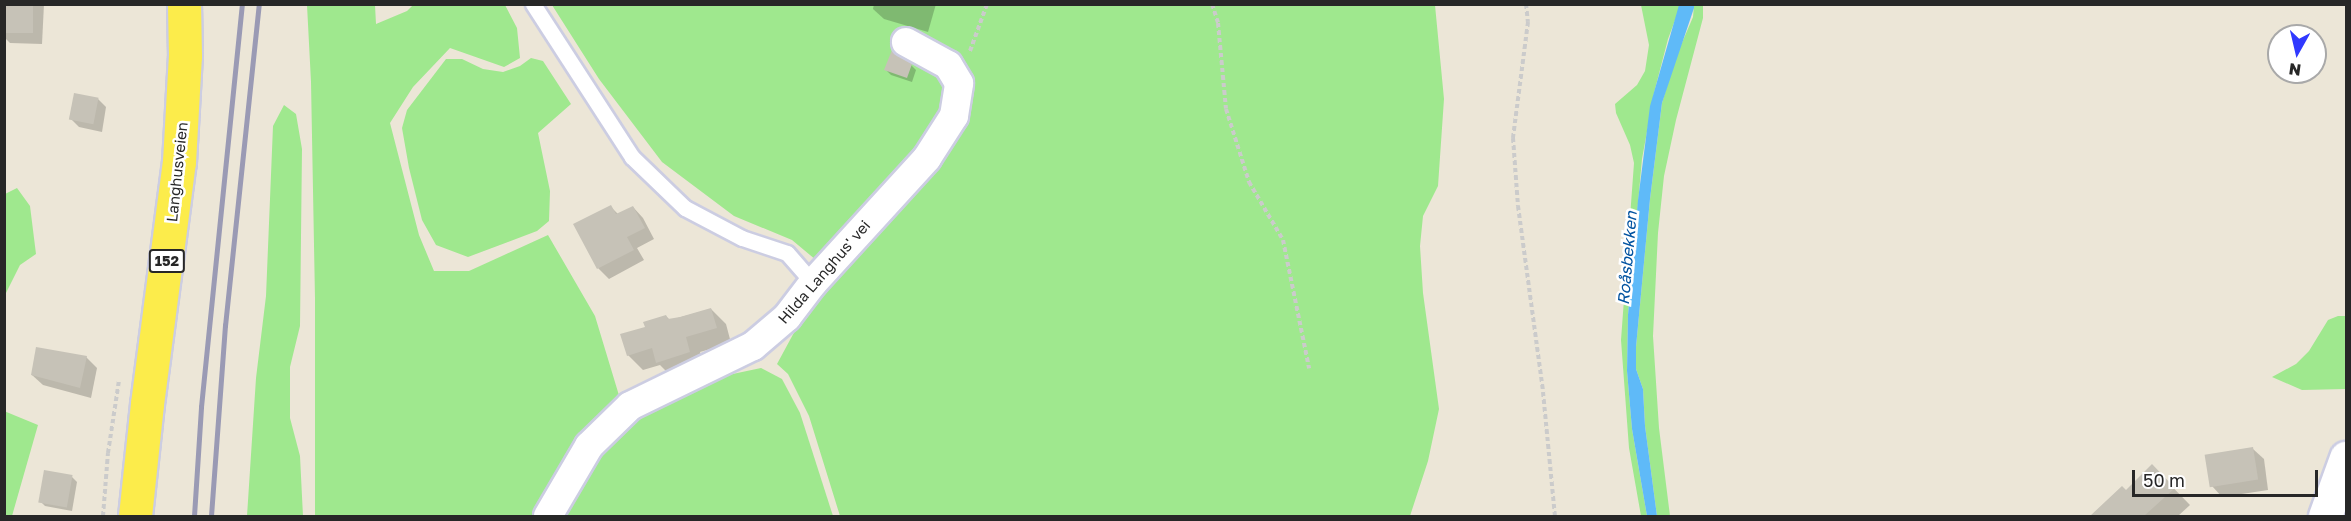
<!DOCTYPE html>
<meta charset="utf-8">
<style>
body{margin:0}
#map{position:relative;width:2351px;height:521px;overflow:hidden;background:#ece6d7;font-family:"Golos Text",sans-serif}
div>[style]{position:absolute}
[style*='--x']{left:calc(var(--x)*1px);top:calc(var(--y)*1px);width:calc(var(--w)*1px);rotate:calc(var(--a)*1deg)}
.green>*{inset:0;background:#9fe88e}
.water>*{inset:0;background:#5fbaf8}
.shadow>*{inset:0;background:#0003}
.building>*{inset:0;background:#c6c2b7;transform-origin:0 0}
.path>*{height:4px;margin-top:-2px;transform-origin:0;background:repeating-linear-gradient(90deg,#cbcbcb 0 4.5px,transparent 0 7.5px)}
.roads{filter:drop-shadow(2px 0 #cccde2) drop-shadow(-2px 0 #cccde2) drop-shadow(0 2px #cccde2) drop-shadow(0 -2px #cccde2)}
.lane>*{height:15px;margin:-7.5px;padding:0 7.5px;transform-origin:7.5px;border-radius:7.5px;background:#fff}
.street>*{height:28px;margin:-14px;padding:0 14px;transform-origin:14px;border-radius:14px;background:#fff}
.secondary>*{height:33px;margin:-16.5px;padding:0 16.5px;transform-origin:16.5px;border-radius:16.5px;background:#fff}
.primary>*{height:33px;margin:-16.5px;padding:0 16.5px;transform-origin:16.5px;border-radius:16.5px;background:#fcec4b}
.rail>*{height:4.5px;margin:-2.25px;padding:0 2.25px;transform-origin:2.25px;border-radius:2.25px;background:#9a9ab4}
span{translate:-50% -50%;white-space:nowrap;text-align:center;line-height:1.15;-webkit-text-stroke:5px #fff;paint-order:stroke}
.shield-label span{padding:2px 4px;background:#fff;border:2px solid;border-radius:4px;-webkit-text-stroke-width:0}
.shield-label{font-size:14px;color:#272727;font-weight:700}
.street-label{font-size:15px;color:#272727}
.water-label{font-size:16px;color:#0253a0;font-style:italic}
.frame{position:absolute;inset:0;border:6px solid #272727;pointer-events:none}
.north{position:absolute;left:2267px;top:24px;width:60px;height:60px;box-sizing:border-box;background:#fff;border:2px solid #a9a9a9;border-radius:50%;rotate:188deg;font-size:16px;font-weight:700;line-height:24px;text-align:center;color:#272727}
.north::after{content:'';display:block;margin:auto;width:21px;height:27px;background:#3039ff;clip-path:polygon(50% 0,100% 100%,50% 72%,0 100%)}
.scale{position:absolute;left:2132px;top:470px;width:186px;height:27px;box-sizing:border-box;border:3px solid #272727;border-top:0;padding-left:8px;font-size:18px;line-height:21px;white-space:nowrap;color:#272727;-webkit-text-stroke:4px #fff;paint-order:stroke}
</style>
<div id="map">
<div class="green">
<div style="clip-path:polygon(307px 5px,375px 5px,376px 24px,407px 11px,413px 5px,505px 5px,517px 28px,520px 58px,504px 67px,450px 48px,413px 87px,390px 123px,419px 235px,434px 271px,469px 271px,548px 235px,595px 316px,621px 402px,540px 516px,315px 516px,315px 299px,311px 82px)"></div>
<div style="clip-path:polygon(552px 5px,1435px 5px,1444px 99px,1438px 186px,1423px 216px,1420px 246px,1423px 293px,1439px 409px,1428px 461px,1410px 516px,840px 516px,809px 416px,788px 374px,777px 364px,810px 303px,834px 275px,792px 240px,734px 216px,662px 162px,599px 79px)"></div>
<div style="clip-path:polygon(1641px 5px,1679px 5px,1680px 7px,1668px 39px,1654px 93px,1642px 159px,1628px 315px,1627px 371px,1632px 429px,1647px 516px,1641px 516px,1629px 448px,1621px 340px,1634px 163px,1630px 145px,1616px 113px,1615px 104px,1637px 85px,1645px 71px,1649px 45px)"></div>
<div style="clip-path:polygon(1694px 5px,1703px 5px,1703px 18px,1676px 120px,1664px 176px,1658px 233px,1653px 336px,1659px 428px,1670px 516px,1657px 516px,1645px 426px,1643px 389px,1636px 369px,1636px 347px,1650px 199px,1662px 103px,1675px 59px,1693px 17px)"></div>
<div style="clip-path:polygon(531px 58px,543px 61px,571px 104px,538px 133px,550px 191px,549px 221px,537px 231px,468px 257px,436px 245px,422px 220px,409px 168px,402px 128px,407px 110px,446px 59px,462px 59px,483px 69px,503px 72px,520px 66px)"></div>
<div style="clip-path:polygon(284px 105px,296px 114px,302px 149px,300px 326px,290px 367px,290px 418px,300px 456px,303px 516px,247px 516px,256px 378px,266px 296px,273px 126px)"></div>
<div style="clip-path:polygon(17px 188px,30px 206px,36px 254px,20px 265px,5px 295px,5px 194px)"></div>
<div style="clip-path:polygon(2338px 316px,2346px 316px,2346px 389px,2302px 390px,2272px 377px,2296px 364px,2309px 351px,2328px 320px)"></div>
<div style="clip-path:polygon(761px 368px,782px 379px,800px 413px,833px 516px,565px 516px,586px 474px,606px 442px,636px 417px,728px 375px)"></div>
<div style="clip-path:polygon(4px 411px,38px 425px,12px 516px,5px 516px)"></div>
</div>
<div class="water">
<div style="clip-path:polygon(1679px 5px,1694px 5px,1694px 8px,1662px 103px,1650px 199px,1636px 347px,1636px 369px,1643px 389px,1645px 426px,1657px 516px,1647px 516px,1632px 429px,1627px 371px,1628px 315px,1638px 200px,1650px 106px)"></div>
</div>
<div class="shadow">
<div style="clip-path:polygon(4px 4px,44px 4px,42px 44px,10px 43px,4px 37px)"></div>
<div style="clip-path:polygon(874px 4px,936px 4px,928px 32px,884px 19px,873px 9px)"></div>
<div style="clip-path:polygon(911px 65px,916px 70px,912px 82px,891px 75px,886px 70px)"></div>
<div style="clip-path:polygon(98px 99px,106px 107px,102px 132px,79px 127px,71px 119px)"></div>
<div style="clip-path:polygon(610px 206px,619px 215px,633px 207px,643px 218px,654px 239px,637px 248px,644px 260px,609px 279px,598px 268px)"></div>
<div style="clip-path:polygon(711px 309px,726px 324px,731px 343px,700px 352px,705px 367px,672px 377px,660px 365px,643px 370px,628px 355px,647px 328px,666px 316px,670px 320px)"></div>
<div style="clip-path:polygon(86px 357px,97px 368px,91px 398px,43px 385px,32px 375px)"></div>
<div style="clip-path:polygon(2253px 449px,2264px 459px,2268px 490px,2222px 497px,2212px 486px)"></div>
<div style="clip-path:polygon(2152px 466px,2190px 505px,2178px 516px,2102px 516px)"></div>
<div style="clip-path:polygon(72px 477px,77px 482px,72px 511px,45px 506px,40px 501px)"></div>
</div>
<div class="building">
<div style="left:4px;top:4px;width:29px;height:29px"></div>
<div style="clip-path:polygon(892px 50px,912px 64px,907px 78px,884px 70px)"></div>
<div style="left:74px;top:93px;width:25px;height:27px;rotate:11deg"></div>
<div style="clip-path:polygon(611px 205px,616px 214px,633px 206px,645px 228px,627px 237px,634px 250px,597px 269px,573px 224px)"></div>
<div style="clip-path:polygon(711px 308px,717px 328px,686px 337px,690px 352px,656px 363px,652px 348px,627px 356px,620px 334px,645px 327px,643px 322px,666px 315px,668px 319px,680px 317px)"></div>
<div style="clip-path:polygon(36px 347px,87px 356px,80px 388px,31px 375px)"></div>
<div style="left:2253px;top:447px;width:33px;height:49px;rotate:81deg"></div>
<div style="clip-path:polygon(2152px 464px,2175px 488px,2144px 516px,2090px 516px,2122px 486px,2126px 490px)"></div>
<div style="left:44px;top:470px;width:29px;height:33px;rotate:10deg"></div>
</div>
<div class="path">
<div style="--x:1212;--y:4;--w:20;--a:72"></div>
<div style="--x:1218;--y:23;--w:86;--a:84.7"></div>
<div style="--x:1226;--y:109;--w:77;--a:72.5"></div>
<div style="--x:1249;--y:182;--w:67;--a:59.6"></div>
<div style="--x:1283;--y:240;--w:131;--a:78.5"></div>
<div style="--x:1526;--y:4;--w:18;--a:84"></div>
<div style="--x:1528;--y:22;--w:117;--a:97.4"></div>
<div style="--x:1513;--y:138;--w:68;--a:85.8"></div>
<div style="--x:1518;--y:206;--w:188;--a:82.3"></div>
<div style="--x:1543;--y:392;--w:125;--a:84.5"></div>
<div style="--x:970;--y:51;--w:50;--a:-70.1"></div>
<div style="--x:906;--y:515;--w:1;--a:90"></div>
<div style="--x:103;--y:516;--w:63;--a:-85.5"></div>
<div style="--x:108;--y:453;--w:74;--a:-81.4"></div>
</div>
<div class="roads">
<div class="lane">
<div style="--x:533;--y:4;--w:182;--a:57.1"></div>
<div style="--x:632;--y:157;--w:74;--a:43.9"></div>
<div style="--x:685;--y:208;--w:64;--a:27.8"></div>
<div style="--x:742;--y:238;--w:47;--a:18.4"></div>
<div style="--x:787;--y:253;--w:40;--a:49"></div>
</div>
<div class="street">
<div style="--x:548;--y:516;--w:81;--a:-59.6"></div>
<div style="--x:589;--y:446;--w:57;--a:-44.3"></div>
<div style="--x:630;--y:406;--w:137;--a:-26"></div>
<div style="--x:753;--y:346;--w:45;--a:-40.5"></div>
<div style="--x:787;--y:317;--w:43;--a:-52.6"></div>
<div style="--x:813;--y:283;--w:169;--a:-47.6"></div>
<div style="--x:927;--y:158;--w:50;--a:-57.3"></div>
<div style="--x:954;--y:116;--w:33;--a:-81"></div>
<div style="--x:959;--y:83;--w:21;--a:-121"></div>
<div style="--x:948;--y:65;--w:48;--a:-151.3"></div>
</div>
<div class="secondary">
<div style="--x:2325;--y:516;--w:62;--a:-70.1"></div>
</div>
<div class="primary">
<div style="--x:135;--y:516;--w:113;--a:-83.9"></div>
<div style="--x:147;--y:404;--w:244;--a:-82.5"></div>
<div style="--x:179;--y:162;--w:106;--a:-86.8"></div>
<div style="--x:185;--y:56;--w:52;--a:-91.1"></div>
</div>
</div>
<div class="rail">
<div style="--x:194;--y:516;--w:109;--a:-86.3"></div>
<div style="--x:201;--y:407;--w:405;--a:-84.2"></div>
<div style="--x:211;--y:516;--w:191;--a:-85.8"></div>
<div style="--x:225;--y:326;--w:324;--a:-84"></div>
</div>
<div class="shield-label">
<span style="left:167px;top:261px">152</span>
</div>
<div class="street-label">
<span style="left:177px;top:172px;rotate:-84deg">Langhusveien</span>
<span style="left:824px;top:272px;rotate:-49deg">Hilda Langhus' vei</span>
</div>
<div class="water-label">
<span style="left:1627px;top:258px;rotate:-85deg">Roåsbekken</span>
</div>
<div class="frame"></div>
<div class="north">N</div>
<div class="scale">50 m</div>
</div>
